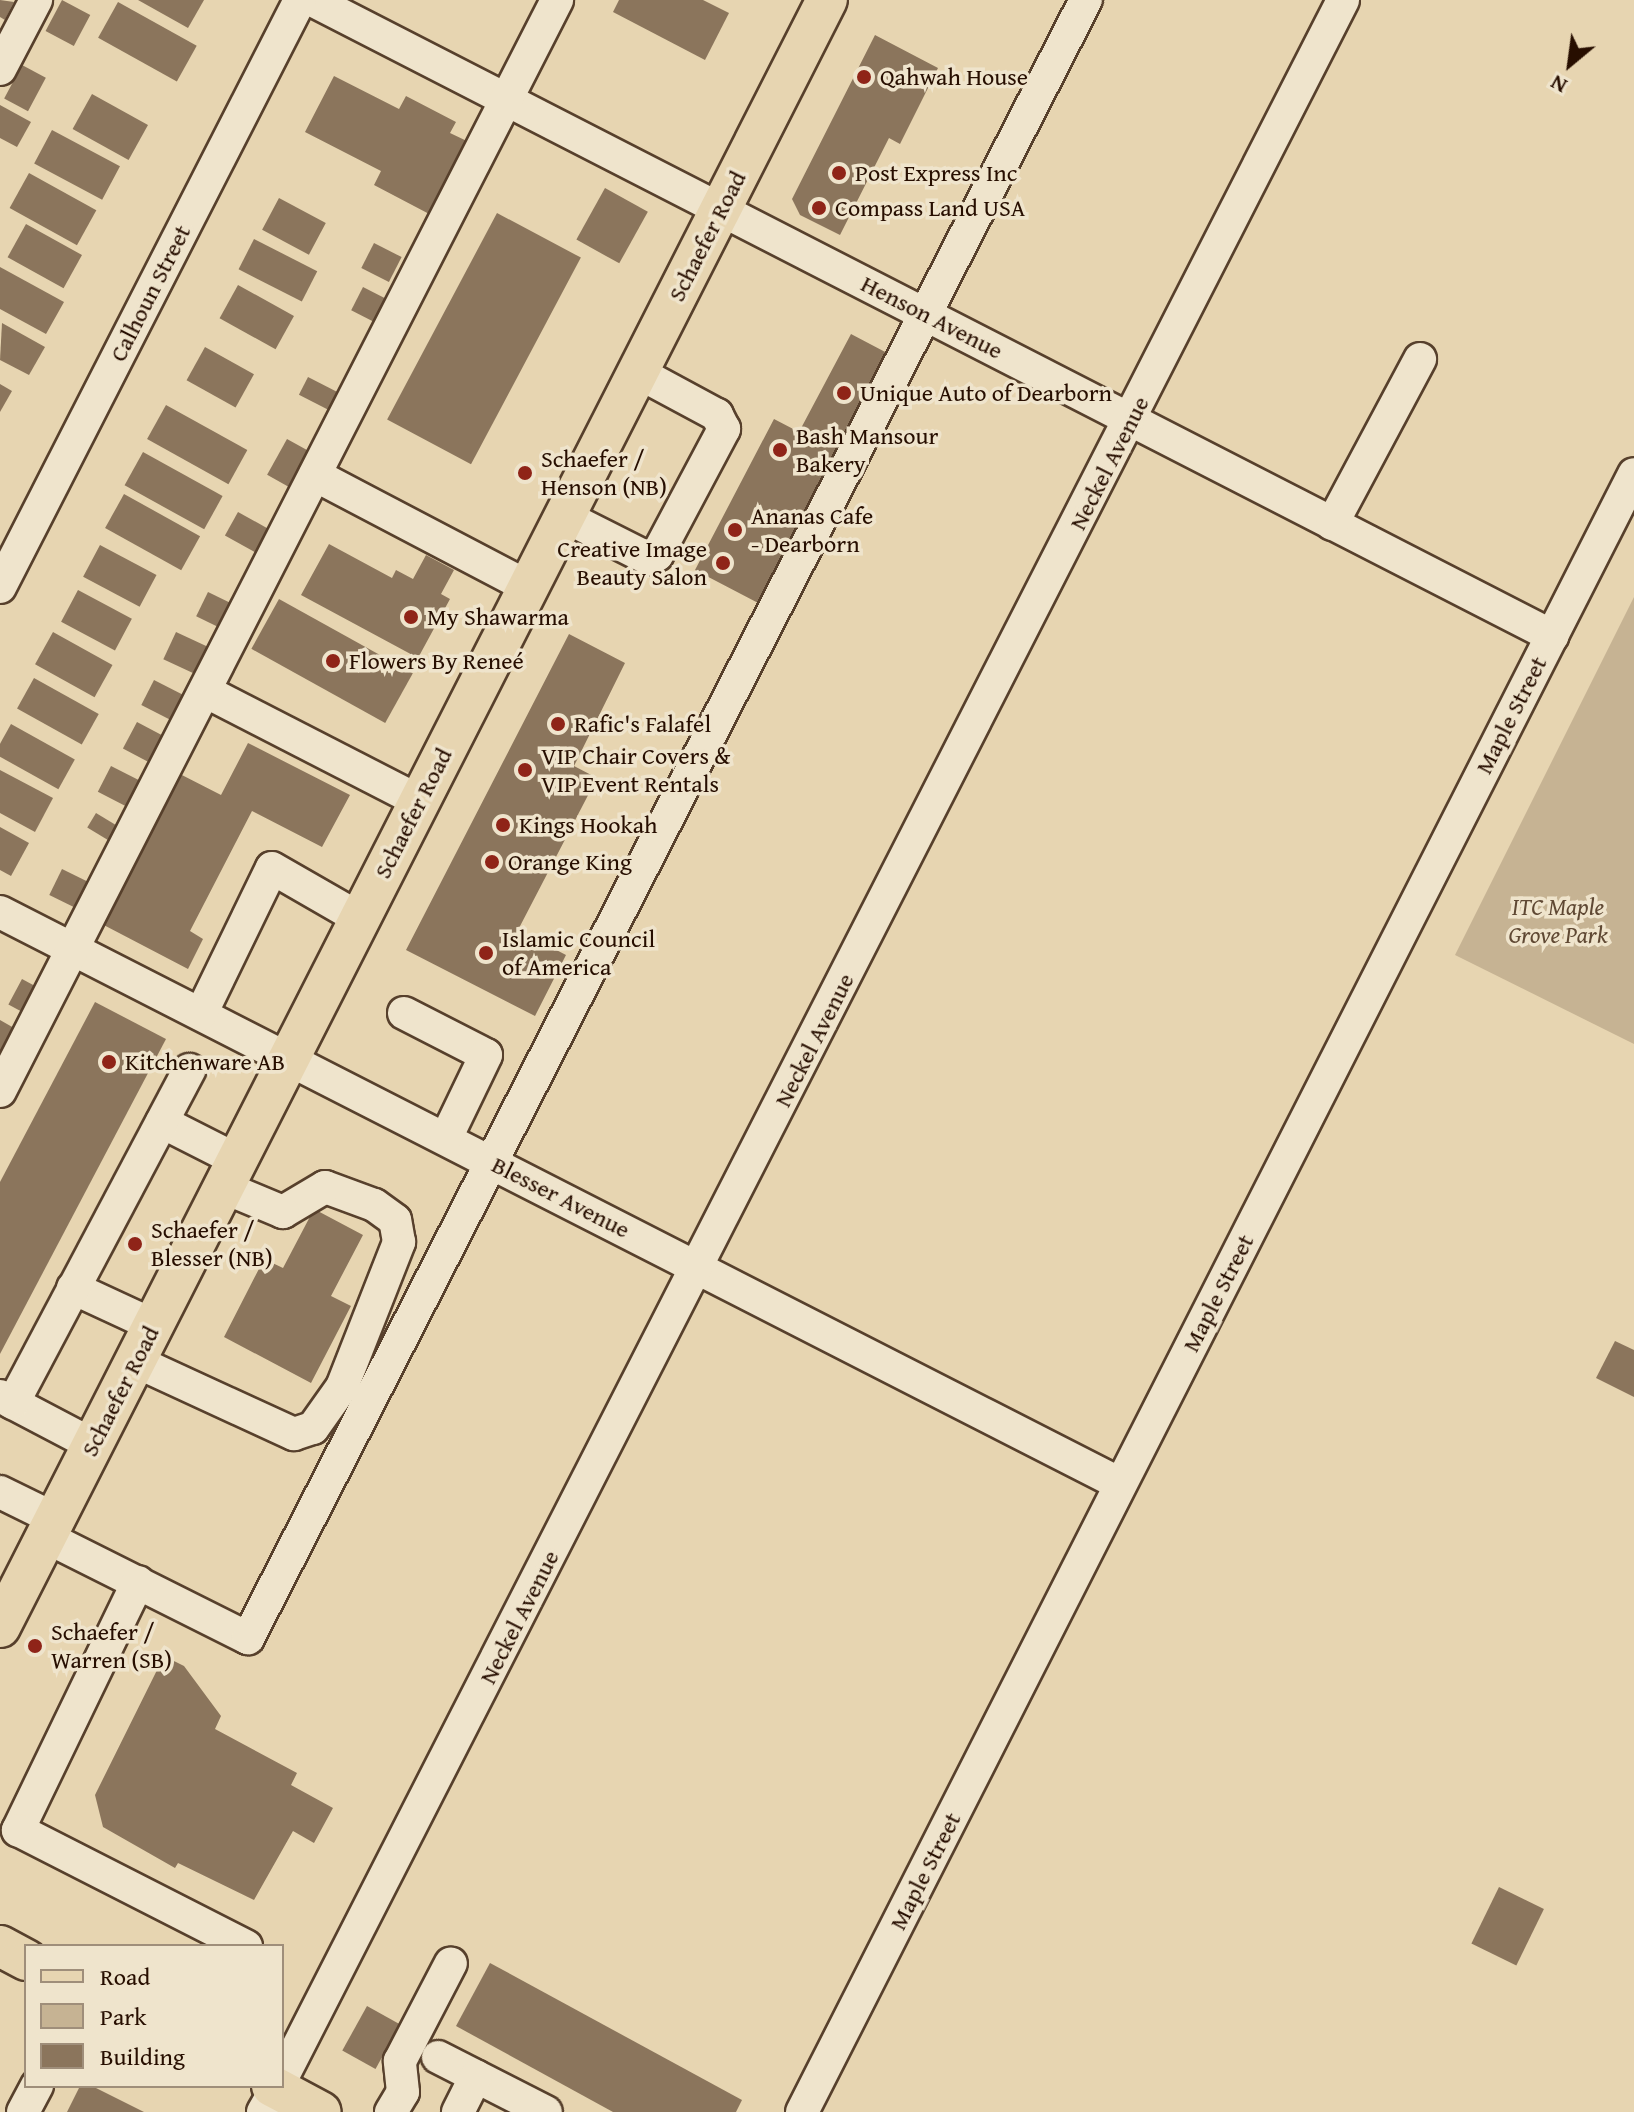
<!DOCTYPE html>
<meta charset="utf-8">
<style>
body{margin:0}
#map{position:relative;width:1634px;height:2112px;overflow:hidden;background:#e7d5b1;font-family:"Gentium Book Plus",serif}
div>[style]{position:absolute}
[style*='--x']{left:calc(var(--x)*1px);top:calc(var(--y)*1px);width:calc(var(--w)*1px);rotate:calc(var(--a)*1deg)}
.green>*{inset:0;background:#c6b393}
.building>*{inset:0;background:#8b755c;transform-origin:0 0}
.roads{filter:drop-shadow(2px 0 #57402c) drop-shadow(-2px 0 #57402c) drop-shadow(0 2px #57402c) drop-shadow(0 -2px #57402c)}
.minor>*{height:32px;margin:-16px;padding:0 16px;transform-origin:16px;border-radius:16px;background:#efe4cc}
.major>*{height:40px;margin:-20px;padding:0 20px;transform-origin:20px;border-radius:20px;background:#e7d5b1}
.dots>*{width:22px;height:22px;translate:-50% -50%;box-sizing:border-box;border:4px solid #efe4cc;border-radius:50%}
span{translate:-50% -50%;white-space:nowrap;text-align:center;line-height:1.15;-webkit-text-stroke:7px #efe4cc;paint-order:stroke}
.poi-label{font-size:24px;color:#270e00}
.left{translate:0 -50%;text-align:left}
.right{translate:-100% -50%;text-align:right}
.street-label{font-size:24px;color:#270e00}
.park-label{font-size:24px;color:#5f4833;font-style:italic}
.legend{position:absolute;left:24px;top:1944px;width:260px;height:144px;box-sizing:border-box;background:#efe4cc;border:2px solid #9f8e7a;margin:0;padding:10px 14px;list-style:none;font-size:24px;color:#270e00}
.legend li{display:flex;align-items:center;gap:16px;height:40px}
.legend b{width:40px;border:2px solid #9f8e7a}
.north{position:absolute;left:1530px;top:24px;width:80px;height:80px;-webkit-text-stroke:6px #efe4cc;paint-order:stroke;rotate:209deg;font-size:22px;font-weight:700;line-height:32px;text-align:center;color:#270e00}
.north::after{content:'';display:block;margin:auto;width:28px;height:36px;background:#270e00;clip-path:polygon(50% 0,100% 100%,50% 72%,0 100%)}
</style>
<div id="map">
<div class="green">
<div style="clip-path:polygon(1634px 597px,1634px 1044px,1455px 955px)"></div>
</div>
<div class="building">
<div style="clip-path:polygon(0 0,14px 2px,5px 20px,0 17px)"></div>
<div style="left:62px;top:0;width:32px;height:35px;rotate:28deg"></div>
<div style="clip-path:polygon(138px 0,204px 0,188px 28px)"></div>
<div style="clip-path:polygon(619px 0,703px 0,729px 13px,705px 60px,613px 12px)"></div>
<div style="left:118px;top:2px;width:90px;height:41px;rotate:29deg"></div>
<div style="clip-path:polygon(875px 35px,938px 68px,900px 144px,889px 138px,840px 235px,800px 215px,792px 199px)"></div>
<div style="left:22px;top:65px;width:27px;height:38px;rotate:28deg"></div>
<div style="clip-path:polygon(334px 76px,399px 109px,406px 96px,456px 122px,450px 133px,471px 143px,433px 216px,374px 185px,381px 171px,305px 132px)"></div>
<div style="left:92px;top:94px;width:64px;height:40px;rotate:29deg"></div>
<div style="clip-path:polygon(0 105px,31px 122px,17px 147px,0 138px)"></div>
<div style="left:52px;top:130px;width:77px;height:38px;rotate:28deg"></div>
<div style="left:29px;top:173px;width:77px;height:40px;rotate:29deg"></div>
<div style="left:605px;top:188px;width:49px;height:59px;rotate:29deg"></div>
<div style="left:279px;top:198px;width:53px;height:36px;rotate:28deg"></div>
<div style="left:497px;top:213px;width:95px;height:234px;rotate:28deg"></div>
<div style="left:26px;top:224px;width:64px;height:38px;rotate:29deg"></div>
<div style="left:254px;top:239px;width:71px;height:34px;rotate:27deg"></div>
<div style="left:374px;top:243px;width:31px;height:28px;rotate:27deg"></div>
<div style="clip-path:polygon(0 267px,64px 302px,46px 334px,0 309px)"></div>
<div style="left:238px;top:285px;width:64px;height:38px;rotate:29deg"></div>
<div style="left:363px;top:287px;width:28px;height:26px;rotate:27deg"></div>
<div style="clip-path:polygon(2px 323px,45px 347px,29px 375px,0 360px)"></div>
<div style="clip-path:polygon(851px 334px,889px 354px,762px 605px,695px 570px,774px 419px,799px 432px)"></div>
<div style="left:205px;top:347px;width:56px;height:38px;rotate:29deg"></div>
<div style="left:308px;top:377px;width:34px;height:20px;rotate:27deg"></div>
<div style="clip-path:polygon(0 384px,12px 391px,0 412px)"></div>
<div style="left:166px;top:405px;width:93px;height:39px;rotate:29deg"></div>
<div style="left:287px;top:439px;width:29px;height:41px;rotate:29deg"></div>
<div style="left:143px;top:452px;width:91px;height:38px;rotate:29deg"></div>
<div style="left:124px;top:494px;width:87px;height:39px;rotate:29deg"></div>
<div style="left:238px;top:512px;width:39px;height:27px;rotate:29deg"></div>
<div style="clip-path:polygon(329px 544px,392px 578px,396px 570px,413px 579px,426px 555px,454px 570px,441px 594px,450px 599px,418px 658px,301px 595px)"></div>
<div style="left:100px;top:545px;width:64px;height:36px;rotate:28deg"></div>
<div style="left:78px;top:590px;width:61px;height:36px;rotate:28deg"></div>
<div style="left:208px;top:592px;width:28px;height:27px;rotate:26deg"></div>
<div style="left:279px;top:599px;width:153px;height:57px;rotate:29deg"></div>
<div style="left:53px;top:632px;width:68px;height:37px;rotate:29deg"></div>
<div style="left:176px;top:632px;width:38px;height:30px;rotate:25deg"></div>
<div style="clip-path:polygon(569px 634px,625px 663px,574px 766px,597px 778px,518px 930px,566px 955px,535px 1016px,406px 950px)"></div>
<div style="left:34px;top:678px;width:74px;height:35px;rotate:29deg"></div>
<div style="left:154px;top:680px;width:33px;height:28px;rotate:27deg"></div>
<div style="left:137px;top:722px;width:30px;height:30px;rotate:28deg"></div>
<div style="left:11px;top:724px;width:73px;height:34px;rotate:29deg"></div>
<div style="clip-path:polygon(248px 743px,350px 795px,322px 847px,252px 811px,190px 931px,203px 939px,188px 969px,98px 922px,176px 772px,221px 795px)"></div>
<div style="left:111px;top:766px;width:31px;height:29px;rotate:27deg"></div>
<div style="clip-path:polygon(0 770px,53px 798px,35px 832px,0 813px)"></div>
<div style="left:96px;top:813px;width:26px;height:17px;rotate:31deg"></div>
<div style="clip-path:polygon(0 827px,29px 843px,11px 876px,0 870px)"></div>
<div style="left:62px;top:869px;width:30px;height:29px;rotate:26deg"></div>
<div style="left:22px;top:979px;width:19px;height:29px;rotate:28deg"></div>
<div style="clip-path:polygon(95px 1002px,166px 1039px,0 1354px,0 1182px)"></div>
<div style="clip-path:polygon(0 1020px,14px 1028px,0 1053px)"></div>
<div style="clip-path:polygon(314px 1209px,363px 1235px,331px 1296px,351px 1306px,311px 1383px,224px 1337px,264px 1259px,283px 1268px)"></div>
<div style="clip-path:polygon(1615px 1341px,1634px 1350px,1634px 1397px,1596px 1378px)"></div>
<div style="clip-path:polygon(164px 1656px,184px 1666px,221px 1716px,215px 1729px,297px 1773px,291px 1785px,333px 1808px,314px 1843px,293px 1831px,254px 1900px,178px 1863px,175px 1868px,103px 1827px,95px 1795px)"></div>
<div style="left:1499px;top:1887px;width:50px;height:63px;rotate:26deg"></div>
<div style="clip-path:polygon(490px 1963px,742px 2100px,736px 2112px,613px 2112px,456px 2026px)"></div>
<div style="left:367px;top:2006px;width:38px;height:51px;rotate:29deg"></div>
<div style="clip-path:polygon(80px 2086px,92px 2086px,144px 2112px,67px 2112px)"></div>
</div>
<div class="roads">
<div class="minor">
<div style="--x:312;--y:0;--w:1394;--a:27.15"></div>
<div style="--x:0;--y:69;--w:78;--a:-62.4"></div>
<div style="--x:315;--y:475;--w:241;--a:27.7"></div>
<div style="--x:564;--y:516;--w:95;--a:26.8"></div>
<div style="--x:649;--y:559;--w:9;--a:-27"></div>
<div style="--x:657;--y:555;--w:143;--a:-62"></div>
<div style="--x:724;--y:429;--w:16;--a:-117"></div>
<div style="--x:717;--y:415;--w:91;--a:-151.7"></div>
<div style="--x:1332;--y:524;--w:187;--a:-61.9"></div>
<div style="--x:0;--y:587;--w:659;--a:-62.93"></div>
<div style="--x:205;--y:691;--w:241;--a:27.2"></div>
<div style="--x:0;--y:912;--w:1258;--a:27.05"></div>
<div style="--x:404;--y:1013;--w:92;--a:27.1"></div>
<div style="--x:486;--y:1055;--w:92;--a:115.7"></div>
<div style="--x:201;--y:1014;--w:162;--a:-64.1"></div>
<div style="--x:272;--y:868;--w:100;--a:29.9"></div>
<div style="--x:0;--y:1091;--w:1225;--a:-62.95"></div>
<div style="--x:162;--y:1122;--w:84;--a:26.9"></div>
<div style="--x:73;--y:1288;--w:88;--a:24.8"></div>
<div style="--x:135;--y:1361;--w:175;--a:24.7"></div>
<div style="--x:294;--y:1434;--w:20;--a:-18"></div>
<div style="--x:313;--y:1428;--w:50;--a:-54.7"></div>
<div style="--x:342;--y:1387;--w:156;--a:-68.5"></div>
<div style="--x:399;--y:1242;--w:22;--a:-100"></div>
<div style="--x:395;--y:1220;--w:26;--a:-144"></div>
<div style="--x:374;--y:1205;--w:52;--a:-159.8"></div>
<div style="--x:325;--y:1187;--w:49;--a:149.2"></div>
<div style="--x:283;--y:1212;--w:65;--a:-157.4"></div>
<div style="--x:0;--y:1396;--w:105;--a:27.8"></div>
<div style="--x:13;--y:1403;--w:377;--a:-62.1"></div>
<div style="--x:0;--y:1492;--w:61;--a:26.1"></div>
<div style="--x:46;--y:1537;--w:226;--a:26.6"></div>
<div style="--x:248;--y:1638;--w:1840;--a:-62.91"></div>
<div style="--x:138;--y:1582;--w:276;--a:115.8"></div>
<div style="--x:18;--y:1830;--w:256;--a:27"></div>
<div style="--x:438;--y:2057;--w:121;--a:27"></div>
<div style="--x:282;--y:2078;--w:2333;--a:-62.95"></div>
<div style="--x:23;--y:2112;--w:30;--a:-62"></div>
<div style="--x:263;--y:2112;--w:30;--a:-60"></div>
<div style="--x:391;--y:2112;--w:23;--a:-59"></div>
<div style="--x:403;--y:2092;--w:31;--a:-96"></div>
<div style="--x:400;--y:2061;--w:110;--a:-62.5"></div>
<div style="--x:458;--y:2112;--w:40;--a:-63.4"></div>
<div style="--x:802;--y:2112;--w:1837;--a:-63.07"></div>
</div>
<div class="major">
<div style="--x:0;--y:1627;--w:1825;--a:-63.06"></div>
<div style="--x:0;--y:1946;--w:30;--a:28"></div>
<div style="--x:272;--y:2086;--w:55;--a:28"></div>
</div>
</div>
<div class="dots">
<div style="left:864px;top:77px;background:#8f2418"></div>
<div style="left:839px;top:173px;background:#8f2418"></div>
<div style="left:819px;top:208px;background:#8f2418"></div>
<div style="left:844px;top:393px;background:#8f2418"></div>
<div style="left:780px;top:450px;background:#8f2418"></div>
<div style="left:525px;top:473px;background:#8f2418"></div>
<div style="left:735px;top:530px;background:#8f2418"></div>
<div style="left:723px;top:563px;background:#8f2418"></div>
<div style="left:411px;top:617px;background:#8f2418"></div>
<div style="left:333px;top:661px;background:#8f2418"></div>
<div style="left:558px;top:724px;background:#8f2418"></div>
<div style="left:525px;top:770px;background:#8f2418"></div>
<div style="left:503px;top:825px;background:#8f2418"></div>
<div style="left:492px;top:862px;background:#8f2418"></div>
<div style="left:486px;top:953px;background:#8f2418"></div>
<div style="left:109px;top:1062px;background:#8f2418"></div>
<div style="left:135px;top:1244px;background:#8f2418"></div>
<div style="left:35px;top:1646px;background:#8f2418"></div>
</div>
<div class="poi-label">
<span class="left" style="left:880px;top:77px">Qahwah House</span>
<span class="left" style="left:855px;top:173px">Post Express Inc</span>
<span class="left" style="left:835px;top:208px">Compass Land USA</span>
<span class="left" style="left:860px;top:393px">Unique Auto of Dearborn</span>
<span class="left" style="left:796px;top:450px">Bash Mansour<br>Bakery</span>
<span class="left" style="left:541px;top:473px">Schaefer /<br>Henson (NB)</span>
<span class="left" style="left:751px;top:530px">Ananas Cafe<br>- Dearborn</span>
<span class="right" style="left:707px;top:563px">Creative Image<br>Beauty Salon</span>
<span class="left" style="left:427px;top:617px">My Shawarma</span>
<span class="left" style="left:349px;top:661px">Flowers By Reneé</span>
<span class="left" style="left:574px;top:724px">Rafic's Falafel</span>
<span class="left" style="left:541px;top:770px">VIP Chair Covers &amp;<br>VIP Event Rentals</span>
<span class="left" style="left:519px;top:825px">Kings Hookah</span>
<span class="left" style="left:508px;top:862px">Orange King</span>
<span class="left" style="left:502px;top:953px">Islamic Council<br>of America</span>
<span class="left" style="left:125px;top:1062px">Kitchenware AB</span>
<span class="left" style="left:151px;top:1244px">Schaefer /<br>Blesser (NB)</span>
<span class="left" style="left:51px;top:1646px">Schaefer /<br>Warren (SB)</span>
</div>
<div class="street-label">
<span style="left:707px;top:236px;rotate:-63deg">Schaefer Road</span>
<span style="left:150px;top:293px;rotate:-63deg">Calhoun Street</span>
<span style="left:932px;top:317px;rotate:27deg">Henson Avenue</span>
<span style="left:1109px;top:463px;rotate:-63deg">Neckel Avenue</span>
<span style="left:1511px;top:715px;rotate:-63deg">Maple Street</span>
<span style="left:413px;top:813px;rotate:-63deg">Schaefer Road</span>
<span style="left:814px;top:1040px;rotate:-63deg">Neckel Avenue</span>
<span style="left:561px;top:1197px;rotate:27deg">Blesser Avenue</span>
<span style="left:1218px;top:1293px;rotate:-63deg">Maple Street</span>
<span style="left:120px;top:1391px;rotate:-63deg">Schaefer Road</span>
<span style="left:519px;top:1617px;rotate:-63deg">Neckel Avenue</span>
<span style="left:925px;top:1871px;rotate:-63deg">Maple Street</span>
</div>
<div class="park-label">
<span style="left:1558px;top:921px">ITC Maple<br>Grove Park</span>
</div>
<ul class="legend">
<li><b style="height:10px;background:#e7d5b1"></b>Road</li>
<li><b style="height:22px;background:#c6b393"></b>Park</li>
<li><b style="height:22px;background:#8b755c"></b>Building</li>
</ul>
<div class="north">N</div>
</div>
